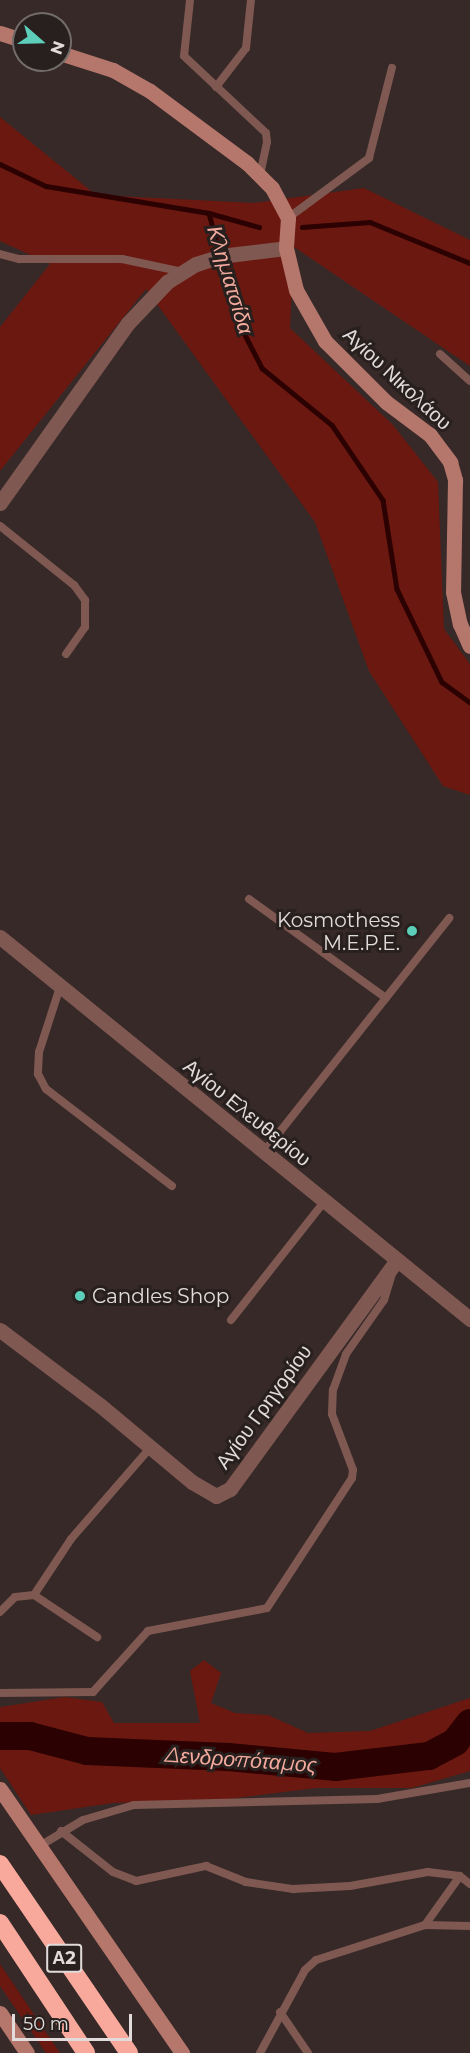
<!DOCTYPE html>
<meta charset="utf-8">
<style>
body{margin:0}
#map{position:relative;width:470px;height:2053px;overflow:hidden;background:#27201e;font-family:Montserrat,sans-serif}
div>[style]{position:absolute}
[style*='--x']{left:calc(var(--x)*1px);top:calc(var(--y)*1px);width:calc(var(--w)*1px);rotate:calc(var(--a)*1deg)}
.built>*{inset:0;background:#362927}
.green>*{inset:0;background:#6b1810}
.stream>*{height:4.5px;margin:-2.25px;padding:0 2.25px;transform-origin:2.25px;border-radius:2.25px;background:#2b0101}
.river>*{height:28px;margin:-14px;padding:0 14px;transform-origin:14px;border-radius:14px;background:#2b0101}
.lane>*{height:8px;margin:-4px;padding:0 4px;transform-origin:4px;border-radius:4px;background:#7f5852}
.street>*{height:15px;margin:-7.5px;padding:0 7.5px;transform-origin:7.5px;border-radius:7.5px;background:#7f5852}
.secondary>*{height:15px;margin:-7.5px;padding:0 7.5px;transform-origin:7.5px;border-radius:7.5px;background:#b5766c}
.highway>*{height:18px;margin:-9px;padding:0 9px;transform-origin:9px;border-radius:9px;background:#f8a99c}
.dots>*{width:16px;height:16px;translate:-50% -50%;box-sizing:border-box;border:3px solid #27201e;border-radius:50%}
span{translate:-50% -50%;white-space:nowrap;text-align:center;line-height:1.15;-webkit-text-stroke:6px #27201e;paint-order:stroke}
.shield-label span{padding:2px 4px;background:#27201e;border:2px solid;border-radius:4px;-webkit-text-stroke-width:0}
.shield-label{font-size:18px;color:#e1dcdb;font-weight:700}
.street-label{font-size:20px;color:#e1dcdb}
.poi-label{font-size:20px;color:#e1dcdb}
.right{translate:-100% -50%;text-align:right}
.left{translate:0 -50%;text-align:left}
.water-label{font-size:21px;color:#f4ab9e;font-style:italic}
.north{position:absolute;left:12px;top:12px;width:60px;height:60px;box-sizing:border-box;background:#27201e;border:2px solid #716b6a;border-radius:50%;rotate:110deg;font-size:16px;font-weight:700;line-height:24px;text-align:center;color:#e1dcdb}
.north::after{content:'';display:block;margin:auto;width:21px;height:27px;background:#5dceb9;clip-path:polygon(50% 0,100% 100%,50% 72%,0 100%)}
.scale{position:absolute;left:12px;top:2014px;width:120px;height:27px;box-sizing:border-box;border:3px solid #e1dcdb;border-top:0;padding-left:8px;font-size:18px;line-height:21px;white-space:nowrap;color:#e1dcdb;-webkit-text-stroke:4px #27201e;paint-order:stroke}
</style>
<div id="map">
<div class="built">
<div style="clip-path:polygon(evenodd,0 0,470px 0,470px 2053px,0 2053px,0 0,24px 24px,60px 24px,60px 60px,24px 60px,24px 24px)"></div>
</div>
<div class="green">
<div style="clip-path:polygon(0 117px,96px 195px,254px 203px,364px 188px,470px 240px,470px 366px,294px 247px,290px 328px,393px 425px,438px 482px,444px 629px,470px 664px,470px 795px,443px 786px,369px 671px,315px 522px,146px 289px,0 471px,0 327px,50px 264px,0 241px)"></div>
<div style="clip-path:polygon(204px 1660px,221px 1673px,211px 1703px,235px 1713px,268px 1715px,308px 1733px,370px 1731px,470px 1698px,470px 1771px,412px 1788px,316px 1788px,228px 1799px,113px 1803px,31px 1815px,0 1768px,0 1707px,65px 1697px,102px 1702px,114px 1723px,200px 1723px,190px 1671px)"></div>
<div style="clip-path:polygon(0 1964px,60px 2053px,46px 2053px,0 1986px)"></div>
</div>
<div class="stream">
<div style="--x:0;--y:164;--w:51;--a:25.6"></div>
<div style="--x:46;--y:186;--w:165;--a:9.4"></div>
<div style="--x:209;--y:213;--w:112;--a:75"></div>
<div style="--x:238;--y:321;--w:53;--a:62.9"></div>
<div style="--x:262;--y:368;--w:90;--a:39.2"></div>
<div style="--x:332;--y:425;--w:91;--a:55.8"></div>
<div style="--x:383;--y:500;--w:90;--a:81.1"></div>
<div style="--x:397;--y:589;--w:103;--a:64.2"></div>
<div style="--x:442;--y:682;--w:34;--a:36"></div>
<div style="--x:209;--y:213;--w:52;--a:15.6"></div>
<div style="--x:302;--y:227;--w:68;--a:-4.2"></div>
<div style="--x:370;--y:222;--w:108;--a:22.3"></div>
</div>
<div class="river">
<div style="--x:0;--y:1736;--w:30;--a:0"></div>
<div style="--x:30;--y:1736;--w:59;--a:14.7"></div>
<div style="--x:87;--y:1751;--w:141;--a:2.4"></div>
<div style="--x:228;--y:1757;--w:107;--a:5.3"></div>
<div style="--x:335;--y:1767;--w:95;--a:-6.7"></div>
<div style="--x:429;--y:1756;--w:30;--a:-28"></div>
<div style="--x:455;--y:1742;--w:24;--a:-52"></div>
</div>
<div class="lane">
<div style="--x:190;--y:0;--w:56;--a:96.1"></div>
<div style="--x:184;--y:56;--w:112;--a:43.2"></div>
<div style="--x:266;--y:133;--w:9;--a:84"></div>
<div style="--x:267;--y:142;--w:35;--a:102"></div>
<div style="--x:216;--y:87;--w:49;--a:-52.4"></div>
<div style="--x:246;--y:48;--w:48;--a:-84.1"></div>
<div style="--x:288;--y:218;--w:101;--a:-36.5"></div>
<div style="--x:369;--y:158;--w:93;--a:-75.7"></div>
<div style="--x:0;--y:254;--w:20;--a:15"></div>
<div style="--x:19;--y:259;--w:103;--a:0"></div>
<div style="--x:122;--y:259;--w:62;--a:12"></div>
<div style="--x:440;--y:354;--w:40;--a:42"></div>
<div style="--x:0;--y:526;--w:95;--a:38.6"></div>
<div style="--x:74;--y:585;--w:19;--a:54"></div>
<div style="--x:85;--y:600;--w:27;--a:90"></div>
<div style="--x:85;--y:627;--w:33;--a:125"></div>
<div style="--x:249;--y:899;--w:169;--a:35.9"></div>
<div style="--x:60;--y:987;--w:68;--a:107.9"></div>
<div style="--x:39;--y:1052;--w:22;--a:93"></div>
<div style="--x:38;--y:1074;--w:17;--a:62"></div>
<div style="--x:46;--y:1089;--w:159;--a:37.6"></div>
<div style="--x:263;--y:1153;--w:300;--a:-51.6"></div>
<div style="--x:231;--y:1320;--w:149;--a:-51.8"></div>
<div style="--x:34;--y:1595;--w:76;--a:33.7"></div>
<div style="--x:0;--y:1612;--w:21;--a:-45"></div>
<div style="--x:15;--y:1597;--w:19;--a:-6"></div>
<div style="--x:34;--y:1595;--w:67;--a:-56.5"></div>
<div style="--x:71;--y:1539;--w:121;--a:-49"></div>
<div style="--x:0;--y:1693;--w:93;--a:-0.6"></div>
<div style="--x:93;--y:1692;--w:82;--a:-48"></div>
<div style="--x:148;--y:1631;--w:121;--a:-10.9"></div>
<div style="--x:267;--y:1608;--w:155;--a:-56.8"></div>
<div style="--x:352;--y:1478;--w:8;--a:-83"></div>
<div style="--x:353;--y:1470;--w:60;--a:-110.6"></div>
<div style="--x:332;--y:1414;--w:24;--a:-88"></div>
<div style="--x:333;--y:1390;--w:38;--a:-70"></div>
<div style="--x:346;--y:1354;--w:66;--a:-54.9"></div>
<div style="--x:384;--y:1300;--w:28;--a:-73"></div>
<div style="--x:61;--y:1831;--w:66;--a:38.3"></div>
<div style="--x:113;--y:1872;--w:25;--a:21"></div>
<div style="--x:136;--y:1881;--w:72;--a:-12.1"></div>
<div style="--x:206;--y:1866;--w:43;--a:21.8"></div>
<div style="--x:246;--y:1882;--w:48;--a:8.5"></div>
<div style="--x:293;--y:1889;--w:57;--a:-3"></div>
<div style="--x:350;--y:1886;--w:79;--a:-10.2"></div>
<div style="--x:428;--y:1872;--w:32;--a:7"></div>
<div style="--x:38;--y:1847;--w:52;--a:-31"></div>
<div style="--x:83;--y:1820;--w:53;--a:-16.4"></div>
<div style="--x:134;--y:1805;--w:243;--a:-1.4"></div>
<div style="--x:377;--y:1799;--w:94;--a:-9.8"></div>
<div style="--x:425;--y:1925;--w:60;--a:-54.5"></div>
<div style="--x:460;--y:1876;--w:13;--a:39"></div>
<div style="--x:280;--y:2012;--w:50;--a:55.7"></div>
<div style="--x:260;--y:2053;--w:94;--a:-61.5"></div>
<div style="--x:305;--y:1970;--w:15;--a:-42"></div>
<div style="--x:316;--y:1960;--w:114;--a:-17.8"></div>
<div style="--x:425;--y:1925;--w:45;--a:1.3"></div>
</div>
<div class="street">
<div style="--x:0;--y:503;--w:221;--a:-54.6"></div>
<div style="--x:128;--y:323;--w:57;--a:-46.4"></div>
<div style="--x:167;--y:282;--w:34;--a:-32"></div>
<div style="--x:196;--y:264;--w:25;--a:-18"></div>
<div style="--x:220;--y:256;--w:66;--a:-6.9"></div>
<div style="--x:0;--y:937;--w:606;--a:39.1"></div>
<div style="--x:0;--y:1330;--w:126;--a:37"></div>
<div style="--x:101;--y:1406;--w:119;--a:39.9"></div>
<div style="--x:192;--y:1482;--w:28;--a:30"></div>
<div style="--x:216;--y:1496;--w:16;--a:-27"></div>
<div style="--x:230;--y:1489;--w:282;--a:-53.9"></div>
</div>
<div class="secondary">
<div style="--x:0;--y:33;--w:25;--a:18"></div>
<div style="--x:60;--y:53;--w:56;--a:17.8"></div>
<div style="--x:113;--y:70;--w:43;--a:29.6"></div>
<div style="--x:150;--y:91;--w:121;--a:36.6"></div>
<div style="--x:247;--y:163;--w:35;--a:45"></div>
<div style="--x:272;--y:188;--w:34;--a:62"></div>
<div style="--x:288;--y:218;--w:30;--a:94"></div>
<div style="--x:286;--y:248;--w:43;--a:76.6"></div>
<div style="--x:296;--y:290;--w:59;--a:60.4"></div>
<div style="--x:325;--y:341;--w:86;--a:45"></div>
<div style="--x:386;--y:402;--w:55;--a:36.9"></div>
<div style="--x:430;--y:435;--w:34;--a:53"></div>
<div style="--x:450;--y:462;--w:19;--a:74"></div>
<div style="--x:455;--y:480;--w:112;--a:91"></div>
<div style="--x:453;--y:592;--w:33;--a:78"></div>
<div style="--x:460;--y:624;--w:24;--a:66"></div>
<div style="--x:0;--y:1789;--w:321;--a:55.4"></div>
<div style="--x:0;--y:2013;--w:48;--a:56"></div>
</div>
<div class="highway">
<div style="--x:0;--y:1864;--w:229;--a:55.7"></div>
<div style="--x:0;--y:1923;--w:156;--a:56.5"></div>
</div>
<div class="dots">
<div style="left:412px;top:931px;background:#5dceb9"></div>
<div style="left:80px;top:1296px;background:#5dceb9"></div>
</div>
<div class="shield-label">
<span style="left:64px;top:1958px">Α2</span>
</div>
<div class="street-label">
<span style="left:397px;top:379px;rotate:43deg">Αγίου Νικολάου</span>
<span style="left:247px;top:1113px;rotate:39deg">Αγίου Ελευθερίου</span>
<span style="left:264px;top:1407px;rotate:-54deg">Αγίου Γρηγορίου</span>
</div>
<div class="poi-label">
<span class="right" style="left:400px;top:932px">Kosmothess<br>M.E.P.E.</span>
<span class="left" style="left:92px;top:1296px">Candles Shop</span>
</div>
<div class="water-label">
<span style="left:230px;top:280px;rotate:73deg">Κληματσίδα</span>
<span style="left:241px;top:1760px;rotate:4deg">Δενδροπόταμος</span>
</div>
<div class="north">N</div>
<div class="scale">50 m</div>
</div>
